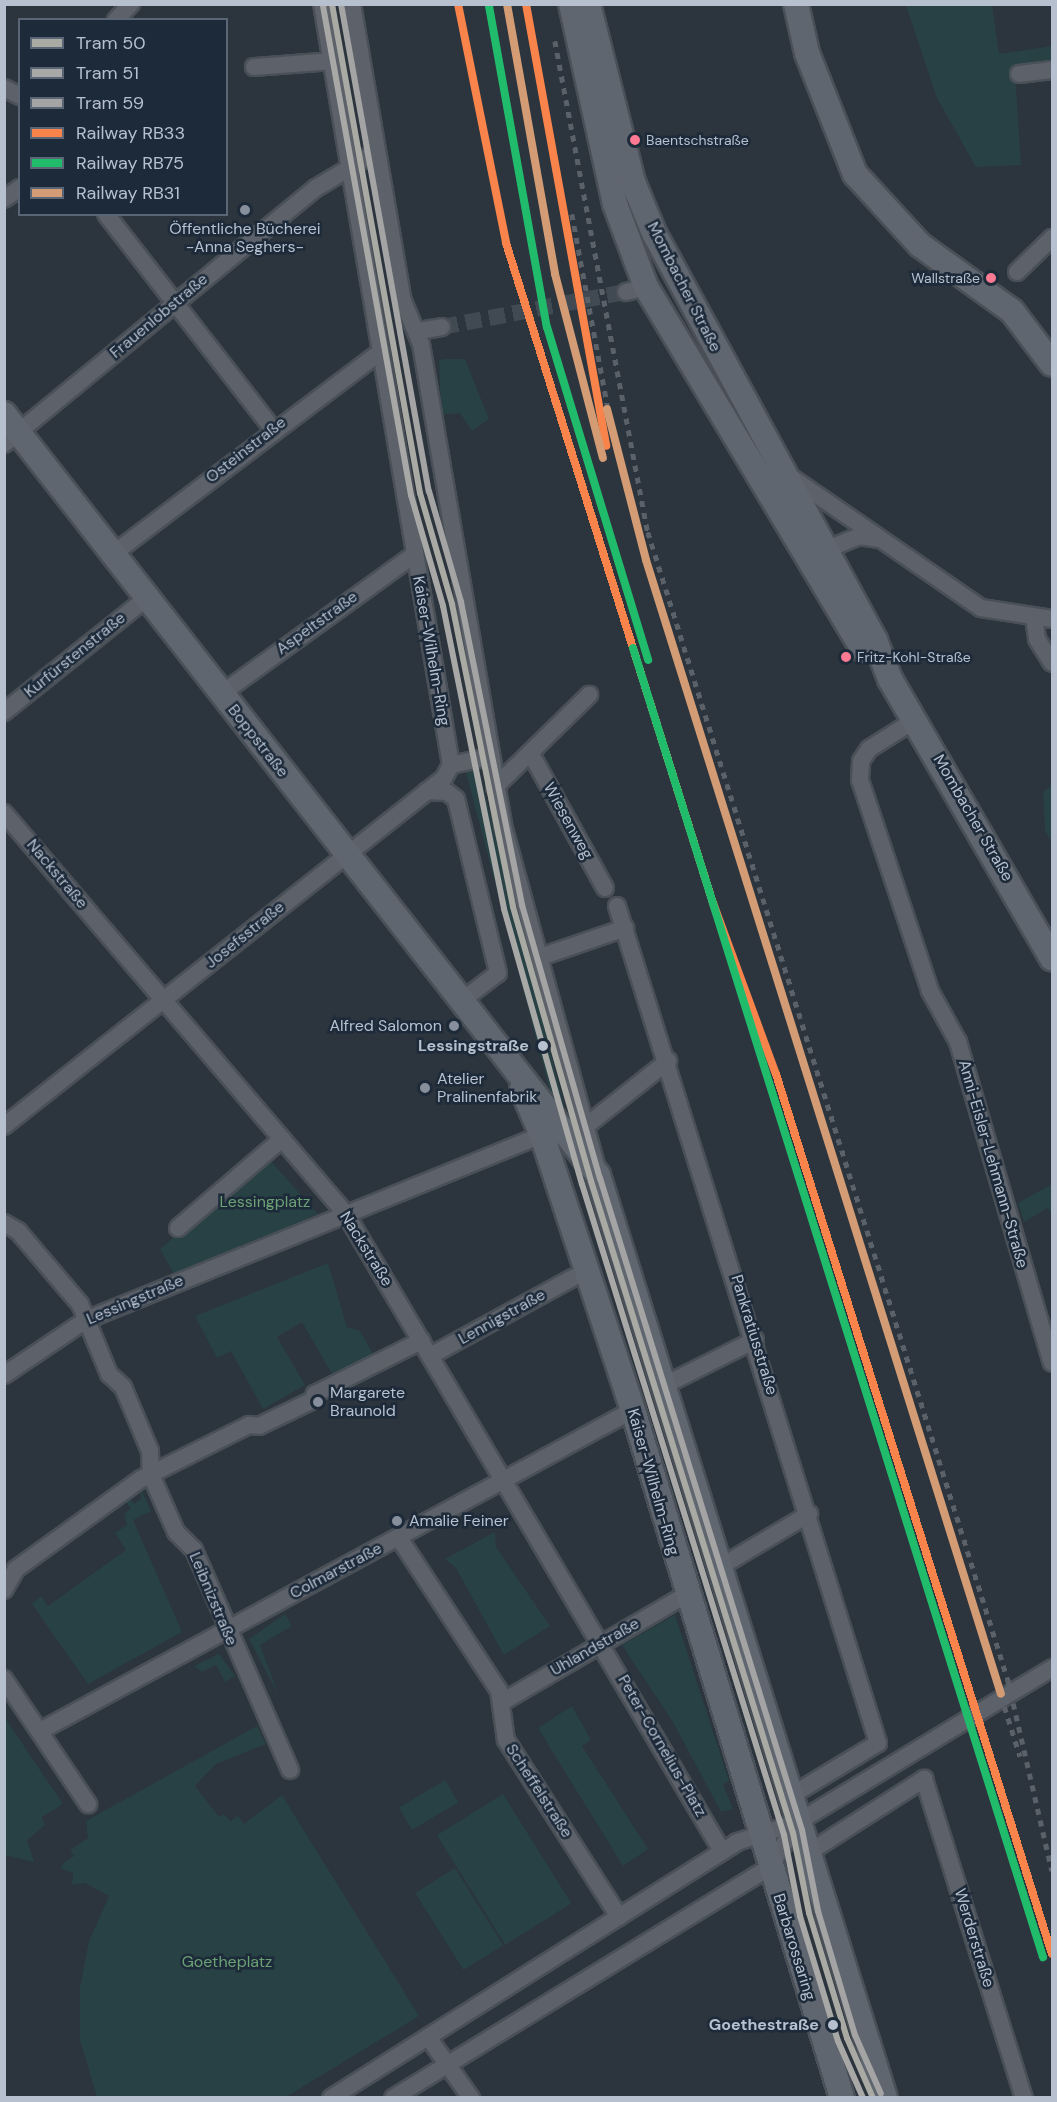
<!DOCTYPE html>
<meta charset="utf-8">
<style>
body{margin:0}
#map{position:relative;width:1057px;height:2102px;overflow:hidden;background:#2c343d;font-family:"DM Sans",sans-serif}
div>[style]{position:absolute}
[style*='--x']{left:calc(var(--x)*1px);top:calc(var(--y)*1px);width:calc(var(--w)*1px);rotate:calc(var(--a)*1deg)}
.green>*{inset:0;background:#274145;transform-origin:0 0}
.street-tunnel>*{height:16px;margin-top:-8px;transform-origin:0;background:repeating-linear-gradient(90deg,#414953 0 16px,transparent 0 24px)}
.roads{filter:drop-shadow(2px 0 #4a5057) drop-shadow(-2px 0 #4a5057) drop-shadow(0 2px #4a5057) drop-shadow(0 -2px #4a5057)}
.street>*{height:16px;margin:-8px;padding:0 8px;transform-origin:8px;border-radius:8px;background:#5d626a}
.secondary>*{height:24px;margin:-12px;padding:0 12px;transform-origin:12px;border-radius:12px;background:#60666f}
.rail>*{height:4.5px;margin-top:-2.25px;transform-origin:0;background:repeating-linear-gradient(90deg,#5b6168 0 6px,transparent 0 12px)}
.rail-1>*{height:8px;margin:-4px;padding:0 4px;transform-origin:4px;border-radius:4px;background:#f8844c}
.rail-2>*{height:8px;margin:-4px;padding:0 4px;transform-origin:4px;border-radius:4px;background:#20bc6c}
.rail-3>*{height:8px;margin:-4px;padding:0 4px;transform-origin:4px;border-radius:4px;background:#d39c74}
.tram-1>*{height:6px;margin:-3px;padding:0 3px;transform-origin:3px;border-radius:3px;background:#aaaaa4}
.tram-2>*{height:6px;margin:-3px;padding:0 3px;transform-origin:3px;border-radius:3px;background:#a8a8a7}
.tram-3>*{height:6px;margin:-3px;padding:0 3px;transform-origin:3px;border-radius:3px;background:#a4a4a4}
.dots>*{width:16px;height:16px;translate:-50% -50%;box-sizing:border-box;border:3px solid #1d2a39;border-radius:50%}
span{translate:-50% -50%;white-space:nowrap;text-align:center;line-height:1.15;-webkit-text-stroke:5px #1d2a39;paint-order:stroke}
.bus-label{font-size:14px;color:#b6c0ce}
.left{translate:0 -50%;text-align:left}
.right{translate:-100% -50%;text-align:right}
.poi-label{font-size:16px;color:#b6c0ce}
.street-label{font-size:16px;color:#b6c0ce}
.stop-label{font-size:16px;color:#b6c0ce;font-weight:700}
.park-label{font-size:16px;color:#6ba174}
.frame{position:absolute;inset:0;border:6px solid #b6c0ce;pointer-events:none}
.legend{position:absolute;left:18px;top:18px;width:210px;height:198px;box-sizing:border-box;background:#1d2a39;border:2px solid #5a6675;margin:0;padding:8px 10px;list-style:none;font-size:18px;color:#b6c0ce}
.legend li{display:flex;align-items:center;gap:12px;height:30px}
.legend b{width:30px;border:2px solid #5a6675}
</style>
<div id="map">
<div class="green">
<div style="clip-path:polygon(906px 5px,992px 5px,999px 54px,1052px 46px,1052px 65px,1015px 71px,1021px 165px,976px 167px,937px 98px)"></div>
<div style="clip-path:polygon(446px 359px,465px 359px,489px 419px,472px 431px,460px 413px,441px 415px,439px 360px)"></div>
<div style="clip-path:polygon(477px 763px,565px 1109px,555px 1110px,464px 765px)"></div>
<div style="clip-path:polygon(1052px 785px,1052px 844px,1045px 830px,1043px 792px)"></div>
<div style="clip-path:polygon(268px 1158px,318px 1214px,174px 1274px,160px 1249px)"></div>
<div style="clip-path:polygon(1052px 1184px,1052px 1215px,1048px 1208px,1024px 1222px,1018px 1203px)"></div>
<div style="clip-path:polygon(328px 1263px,347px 1327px,360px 1331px,373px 1354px,332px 1374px,302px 1322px,277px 1337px,305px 1385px,263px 1409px,231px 1351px,217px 1358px,195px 1316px)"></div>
<div style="clip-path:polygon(140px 1487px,151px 1511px,133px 1520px,182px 1632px,88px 1684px,32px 1604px,41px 1596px,48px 1606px,126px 1550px,115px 1533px,127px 1525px,124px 1514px,131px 1508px,125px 1501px,118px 1505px,128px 1495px,134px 1504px,141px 1499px)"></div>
<div style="clip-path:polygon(495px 1532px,496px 1547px,550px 1626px,504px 1655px,456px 1568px,445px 1559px)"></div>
<div style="clip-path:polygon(285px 1614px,292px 1626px,260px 1645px,279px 1696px,249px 1639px)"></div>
<div style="clip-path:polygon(675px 1615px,729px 1781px,723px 1784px,733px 1809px,721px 1812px,673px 1722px,622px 1645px)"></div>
<div style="clip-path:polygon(219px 1654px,235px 1676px,225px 1682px,216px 1665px,202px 1672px,194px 1666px)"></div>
<div style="clip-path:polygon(572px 1706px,591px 1740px,582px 1746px,648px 1849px,623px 1866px,538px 1728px)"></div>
<div style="clip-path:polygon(5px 1718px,63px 1804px,42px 1817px,45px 1825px,27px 1840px,34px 1862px,5px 1855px)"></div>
<div style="clip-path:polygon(257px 1726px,266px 1744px,216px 1764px,195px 1786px,219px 1817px,224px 1814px,230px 1821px,238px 1816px,244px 1824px,282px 1795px,419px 2016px,286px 2097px,97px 2097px,80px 2040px,80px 1987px,89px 1941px,109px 1896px,85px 1883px,72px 1885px,73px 1873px,61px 1869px,63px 1863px,74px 1856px,70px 1850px,88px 1838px,86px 1821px)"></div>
<div style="left:445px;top:1780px;width:26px;height:54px;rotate:59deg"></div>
<div style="left:503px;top:1794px;width:129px;height:78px;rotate:58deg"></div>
<div style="left:455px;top:1868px;width:91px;height:47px;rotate:58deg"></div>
</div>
<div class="street-tunnel">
<div style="--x:442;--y:327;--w:187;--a:-10.8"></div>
</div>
<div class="roads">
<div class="street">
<div style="--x:322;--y:4;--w:772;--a:80.38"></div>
<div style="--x:352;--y:4;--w:301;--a:80.3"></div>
<div style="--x:403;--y:301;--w:47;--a:67.3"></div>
<div style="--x:421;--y:344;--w:488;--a:80.3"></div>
<div style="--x:503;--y:825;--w:357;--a:74.7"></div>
<div style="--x:116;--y:20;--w:22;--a:-47"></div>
<div style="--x:254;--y:67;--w:78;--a:-4.4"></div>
<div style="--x:1019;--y:74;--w:33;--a:-7"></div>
<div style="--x:4;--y:88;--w:18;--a:27"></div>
<div style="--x:4;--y:199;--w:19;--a:-35"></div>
<div style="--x:106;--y:214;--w:272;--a:52.2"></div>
<div style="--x:1017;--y:272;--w:49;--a:-44.2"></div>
<div style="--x:626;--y:292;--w:21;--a:-14"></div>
<div style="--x:419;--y:331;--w:23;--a:-10"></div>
<div style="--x:4;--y:444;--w:404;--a:-39.4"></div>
<div style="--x:316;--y:188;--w:70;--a:-31"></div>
<div style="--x:788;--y:475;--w:234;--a:34.6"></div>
<div style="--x:981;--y:608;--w:72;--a:8.8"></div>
<div style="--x:825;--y:550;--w:37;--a:-22"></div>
<div style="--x:859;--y:536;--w:19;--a:9"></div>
<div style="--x:113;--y:554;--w:336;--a:-37.1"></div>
<div style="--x:1034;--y:617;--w:22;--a:82"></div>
<div style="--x:1037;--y:639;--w:28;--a:58"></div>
<div style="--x:221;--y:694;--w:239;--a:-35.8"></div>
<div style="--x:4;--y:712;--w:183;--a:-38.6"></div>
<div style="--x:915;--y:720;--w:54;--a:147.8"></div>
<div style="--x:869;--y:749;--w:14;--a:124"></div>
<div style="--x:861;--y:761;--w:19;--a:93"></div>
<div style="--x:860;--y:780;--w:222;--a:71.6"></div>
<div style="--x:930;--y:991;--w:58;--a:61.2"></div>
<div style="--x:958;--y:1042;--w:334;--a:73.7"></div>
<div style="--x:531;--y:754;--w:153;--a:61.1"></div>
<div style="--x:495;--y:787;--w:132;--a:-44.4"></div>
<div style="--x:427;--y:791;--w:20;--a:3"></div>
<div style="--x:447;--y:792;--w:11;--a:38"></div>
<div style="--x:456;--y:799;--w:179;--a:76.4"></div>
<div style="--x:498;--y:973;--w:48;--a:142.7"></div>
<div style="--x:4;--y:813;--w:527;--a:49.54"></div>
<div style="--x:346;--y:1214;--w:740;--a:59.45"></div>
<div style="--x:617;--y:906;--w:877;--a:72.68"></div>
<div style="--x:878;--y:1743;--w:104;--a:148.8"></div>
<div style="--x:540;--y:957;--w:90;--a:-18.8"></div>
<div style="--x:4;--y:1126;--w:561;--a:-38.34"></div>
<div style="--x:444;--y:778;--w:15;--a:-62"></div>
<div style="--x:451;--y:765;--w:40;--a:-12"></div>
<div style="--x:586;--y:1126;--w:105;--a:-38.4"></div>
<div style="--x:4;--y:1223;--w:16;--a:30"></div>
<div style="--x:18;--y:1231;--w:96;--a:49.7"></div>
<div style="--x:80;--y:1304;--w:76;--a:67.5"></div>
<div style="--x:109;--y:1374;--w:19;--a:43"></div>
<div style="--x:123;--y:1387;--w:69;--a:67.1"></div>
<div style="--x:150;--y:1451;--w:24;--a:88"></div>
<div style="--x:151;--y:1475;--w:62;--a:66.3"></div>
<div style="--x:176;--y:1532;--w:25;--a:45"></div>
<div style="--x:194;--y:1550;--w:240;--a:66.4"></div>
<div style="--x:178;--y:1228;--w:137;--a:-40.6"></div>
<div style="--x:430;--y:1356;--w:164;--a:-28.7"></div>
<div style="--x:4;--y:1375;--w:99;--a:-33.9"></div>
<div style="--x:86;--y:1320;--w:492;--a:-22.1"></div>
<div style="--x:663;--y:1386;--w:103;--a:-26.6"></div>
<div style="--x:399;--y:1538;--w:183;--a:56.8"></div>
<div style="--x:499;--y:1691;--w:49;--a:81.9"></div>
<div style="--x:506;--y:1740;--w:210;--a:57.4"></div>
<div style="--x:720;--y:1567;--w:104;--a:-30.8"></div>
<div style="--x:4;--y:1590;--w:24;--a:-60"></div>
<div style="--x:16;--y:1569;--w:154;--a:-35.8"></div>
<div style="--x:141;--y:1479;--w:121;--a:-26.6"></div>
<div style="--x:249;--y:1425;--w:10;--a:6"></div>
<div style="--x:259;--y:1426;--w:60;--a:-25.7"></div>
<div style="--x:313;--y:1400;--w:6;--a:-72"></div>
<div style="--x:315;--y:1394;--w:119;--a:-26.6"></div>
<div style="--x:4;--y:1679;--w:151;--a:56.1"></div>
<div style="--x:504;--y:1701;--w:212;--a:-30.3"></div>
<div style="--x:40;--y:1731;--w:674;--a:-28.43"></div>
<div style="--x:808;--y:1853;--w:138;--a:-32.5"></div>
<div style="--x:924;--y:1779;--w:334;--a:72.6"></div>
<div style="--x:428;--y:2037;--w:75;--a:54.8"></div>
<div style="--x:331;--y:2098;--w:480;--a:-32.2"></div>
<div style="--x:737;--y:1842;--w:64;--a:-18.2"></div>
<div style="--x:798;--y:1822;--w:297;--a:-31.2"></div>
<div style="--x:393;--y:2098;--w:441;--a:-31.5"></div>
<div style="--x:769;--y:1868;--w:54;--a:-57.8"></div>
</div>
<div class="secondary">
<div style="--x:571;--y:4;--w:205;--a:77.6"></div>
<div style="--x:615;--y:204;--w:89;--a:69.5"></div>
<div style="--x:646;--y:287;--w:422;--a:59.1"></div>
<div style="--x:588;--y:4;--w:184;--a:75.8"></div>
<div style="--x:633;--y:182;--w:55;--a:67.6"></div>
<div style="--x:654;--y:233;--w:463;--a:61.5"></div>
<div style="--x:875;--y:640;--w:42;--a:69"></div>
<div style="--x:890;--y:679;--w:323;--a:59.9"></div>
<div style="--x:796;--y:4;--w:50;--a:77.3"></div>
<div style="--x:807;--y:53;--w:130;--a:68.4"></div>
<div style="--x:855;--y:174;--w:96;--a:47.5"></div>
<div style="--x:920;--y:245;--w:113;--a:35.7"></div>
<div style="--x:1012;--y:311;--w:66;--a:53"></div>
<div style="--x:4;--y:414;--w:965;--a:52.03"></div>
<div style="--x:598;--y:1175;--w:967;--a:72.73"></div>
<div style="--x:522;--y:1089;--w:50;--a:66.5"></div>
<div style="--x:542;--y:1135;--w:290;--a:71.7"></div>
<div style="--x:633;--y:1410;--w:719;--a:73.1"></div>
</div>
</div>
<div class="rail">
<div style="--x:555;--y:41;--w:500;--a:79.3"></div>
<div style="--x:648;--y:532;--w:1203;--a:72.59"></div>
<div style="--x:1008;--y:1680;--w:196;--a:77"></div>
<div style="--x:572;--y:214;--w:225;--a:79.5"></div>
<div style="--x:613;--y:435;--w:143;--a:75"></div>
<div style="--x:650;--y:573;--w:1240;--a:72.63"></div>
<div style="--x:713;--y:903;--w:843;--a:72.53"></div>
</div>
<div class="rail-1">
<div style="--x:458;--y:4;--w:244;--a:78.6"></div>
<div style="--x:506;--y:243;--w:692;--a:72.59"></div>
<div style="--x:713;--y:903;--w:182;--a:69.8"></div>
<div style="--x:776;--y:1074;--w:922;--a:72.59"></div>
<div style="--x:526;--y:4;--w:449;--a:79.7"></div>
</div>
<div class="rail-2">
<div style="--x:489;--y:6;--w:326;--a:79.8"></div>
<div style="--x:547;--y:327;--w:348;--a:73.1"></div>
<div style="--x:633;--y:648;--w:1372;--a:72.61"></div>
</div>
<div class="rail-3">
<div style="--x:507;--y:4;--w:274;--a:79.9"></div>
<div style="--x:555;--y:274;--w:190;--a:75.4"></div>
<div style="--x:607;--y:409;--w:156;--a:75.5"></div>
<div style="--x:646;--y:560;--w:1188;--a:72.62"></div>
</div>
<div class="tram-1">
<div style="--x:332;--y:4;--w:497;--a:79.8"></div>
<div style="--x:420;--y:493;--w:116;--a:73.9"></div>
<div style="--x:452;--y:604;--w:309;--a:78.6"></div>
<div style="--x:513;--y:907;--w:285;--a:74.1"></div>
<div style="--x:591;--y:1181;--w:683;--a:72.79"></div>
<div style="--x:793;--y:1833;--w:82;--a:78.7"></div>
<div style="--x:809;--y:1913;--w:131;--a:73.1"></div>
<div style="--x:847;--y:2038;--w:65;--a:66.6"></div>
</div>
<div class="tram-2">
<div style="--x:323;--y:6;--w:497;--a:79.8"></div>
<div style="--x:411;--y:495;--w:116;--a:73.9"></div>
<div style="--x:443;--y:606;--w:309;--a:78.6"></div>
<div style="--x:504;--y:909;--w:286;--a:74.2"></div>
<div style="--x:582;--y:1184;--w:682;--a:72.76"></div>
<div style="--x:784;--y:1835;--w:83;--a:78.8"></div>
<div style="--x:800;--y:1916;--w:131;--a:73.1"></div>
<div style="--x:838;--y:2041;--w:62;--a:66.3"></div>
</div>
<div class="tram-3">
<div style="--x:341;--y:4;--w:495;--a:79.8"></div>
<div style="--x:429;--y:491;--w:116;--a:73.9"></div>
<div style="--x:461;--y:602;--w:309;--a:78.6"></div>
<div style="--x:522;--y:905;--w:284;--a:74.1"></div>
<div style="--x:600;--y:1178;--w:683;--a:72.79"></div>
<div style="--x:802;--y:1830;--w:83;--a:78.8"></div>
<div style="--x:818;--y:1911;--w:129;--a:73.4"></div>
<div style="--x:855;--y:2035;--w:64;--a:66.2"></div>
</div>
<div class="dots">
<div style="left:635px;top:140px;background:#fe7a93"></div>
<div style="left:245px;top:210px;background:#868f9b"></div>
<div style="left:991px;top:278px;background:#fe7a93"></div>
<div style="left:846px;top:657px;background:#fe7a93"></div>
<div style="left:454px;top:1026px;background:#868f9b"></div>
<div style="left:543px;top:1046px;background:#b6c0ce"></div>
<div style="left:425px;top:1088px;background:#868f9b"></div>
<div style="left:318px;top:1402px;background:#868f9b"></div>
<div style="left:397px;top:1521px;background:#868f9b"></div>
<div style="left:833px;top:2025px;background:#b6c0ce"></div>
</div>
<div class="bus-label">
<span class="left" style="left:646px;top:140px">Baentschstraße</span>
<span class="right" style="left:980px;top:278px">Wallstraße</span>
<span class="left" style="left:857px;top:657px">Fritz-Kohl-Straße</span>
</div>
<div class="poi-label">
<span style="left:245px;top:238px">Öffentliche Bücherei<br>-Anna Seghers-</span>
<span class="right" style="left:442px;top:1026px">Alfred Salomon</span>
<span class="left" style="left:437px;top:1088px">Atelier<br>Pralinenfabrik</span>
<span class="left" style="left:330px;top:1402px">Margarete<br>Braunold</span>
<span class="left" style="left:409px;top:1521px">Amalie Feiner</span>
</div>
<div class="street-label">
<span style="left:684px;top:287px;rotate:63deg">Mombacher Straße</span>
<span style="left:159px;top:316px;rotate:-40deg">Frauenlobstraße</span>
<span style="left:246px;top:450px;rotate:-38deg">Osteinstraße</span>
<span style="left:317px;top:623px;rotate:-36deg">Aspeltstraße</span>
<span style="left:431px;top:651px;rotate:80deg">Kaiser-Wilhelm-Ring</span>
<span style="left:75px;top:655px;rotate:-39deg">Kurfürstenstraße</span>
<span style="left:258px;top:741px;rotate:52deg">Boppstraße</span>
<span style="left:973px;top:818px;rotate:60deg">Mombacher Straße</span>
<span style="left:568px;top:821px;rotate:61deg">Wiesenweg</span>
<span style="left:57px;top:874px;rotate:50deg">Nackstraße</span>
<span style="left:245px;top:935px;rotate:-39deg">Josefsstraße</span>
<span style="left:993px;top:1164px;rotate:74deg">Anni-Eisler-Lehmann-Straße</span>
<span style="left:366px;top:1249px;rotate:58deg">Nackstraße</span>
<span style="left:135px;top:1300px;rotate:-23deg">Lessingstraße</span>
<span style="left:502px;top:1317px;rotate:-29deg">Lennigstraße</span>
<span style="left:754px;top:1335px;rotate:73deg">Pankratiusstraße</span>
<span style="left:653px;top:1482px;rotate:74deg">Kaiser-Wilhelm-Ring</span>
<span style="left:336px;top:1571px;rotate:-28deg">Colmarstraße</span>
<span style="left:213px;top:1599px;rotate:67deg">Leibnizstraße</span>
<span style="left:595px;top:1647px;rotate:-30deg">Uhlandstraße</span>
<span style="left:662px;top:1746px;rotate:60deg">Peter-Cornelius-Platz</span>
<span style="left:539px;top:1791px;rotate:57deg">Scheffelstraße</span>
<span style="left:974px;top:1938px;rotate:73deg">Werderstraße</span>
<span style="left:794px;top:1947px;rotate:73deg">Barbarossaring</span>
</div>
<div class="stop-label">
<span class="right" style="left:529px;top:1046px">Lessingstraße</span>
<span class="right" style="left:819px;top:2025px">Goethestraße</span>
</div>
<div class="park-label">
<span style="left:265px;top:1202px">Lessingplatz</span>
<span style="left:227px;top:1962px">Goetheplatz</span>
</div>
<div class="frame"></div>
<ul class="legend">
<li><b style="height:8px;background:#aaaaa4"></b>Tram 50</li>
<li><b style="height:8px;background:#a8a8a7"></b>Tram 51</li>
<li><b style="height:8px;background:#a4a4a4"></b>Tram 59</li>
<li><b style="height:8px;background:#f8844c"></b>Railway RB33</li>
<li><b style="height:8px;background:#20bc6c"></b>Railway RB75</li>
<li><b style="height:8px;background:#d39c74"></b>Railway RB31</li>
</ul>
</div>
